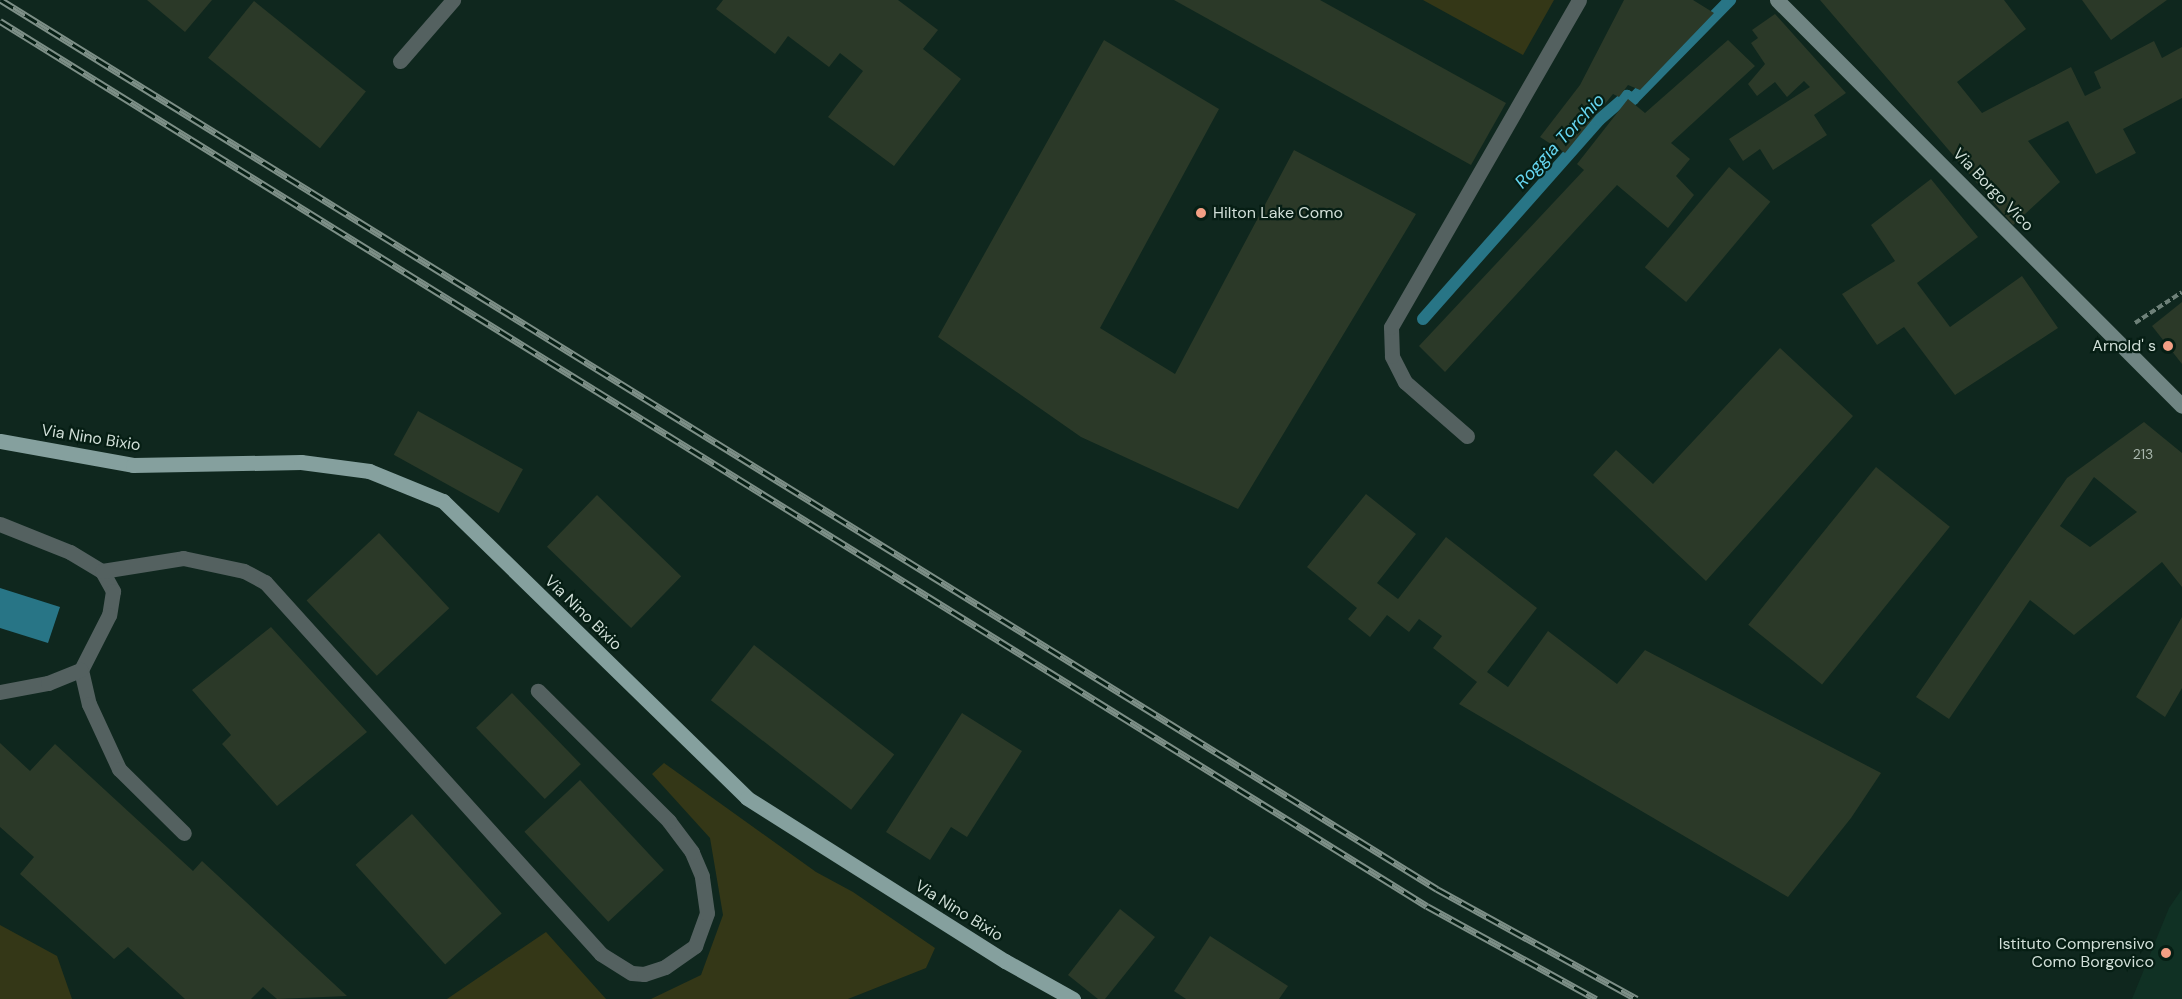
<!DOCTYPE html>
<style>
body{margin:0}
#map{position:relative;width:2182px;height:999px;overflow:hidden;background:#0f271e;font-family:"DM Sans",sans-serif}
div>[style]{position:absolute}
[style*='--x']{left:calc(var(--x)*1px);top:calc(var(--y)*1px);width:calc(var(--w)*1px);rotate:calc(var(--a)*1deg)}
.built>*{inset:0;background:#103124}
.green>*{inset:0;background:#343717}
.water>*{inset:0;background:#287586}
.stream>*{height:12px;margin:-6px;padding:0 6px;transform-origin:6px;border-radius:6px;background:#287586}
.building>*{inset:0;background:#2b3928;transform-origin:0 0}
.path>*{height:4px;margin-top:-2px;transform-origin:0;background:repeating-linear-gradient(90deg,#6e8179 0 6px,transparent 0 9px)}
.service>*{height:15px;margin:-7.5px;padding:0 7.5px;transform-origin:7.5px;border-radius:7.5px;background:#546160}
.minor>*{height:15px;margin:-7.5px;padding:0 7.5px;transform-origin:7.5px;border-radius:7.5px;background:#546160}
.secondary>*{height:15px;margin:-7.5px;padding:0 7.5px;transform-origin:7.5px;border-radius:7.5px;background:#708583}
.primary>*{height:15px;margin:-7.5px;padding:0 7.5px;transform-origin:7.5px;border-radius:7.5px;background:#85a09e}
.rail>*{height:7px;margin-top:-3.5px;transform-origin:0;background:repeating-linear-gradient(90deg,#061e14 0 14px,#7d8f87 0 28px);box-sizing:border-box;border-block:2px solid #7d8f87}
.dots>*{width:16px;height:16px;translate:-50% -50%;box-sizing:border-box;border:3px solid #061e14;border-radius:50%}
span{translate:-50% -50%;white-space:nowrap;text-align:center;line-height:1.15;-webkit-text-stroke:4.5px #061e14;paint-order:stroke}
.number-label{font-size:14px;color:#a8b6ac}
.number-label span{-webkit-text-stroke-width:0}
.street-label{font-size:16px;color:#d1dfd8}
.poi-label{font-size:16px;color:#d1dfd8}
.left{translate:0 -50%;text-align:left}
.right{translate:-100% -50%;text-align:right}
.water-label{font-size:18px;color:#66d6f1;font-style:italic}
</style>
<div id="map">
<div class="built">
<div style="clip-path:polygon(2182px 889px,2182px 999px,2132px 999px,2169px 908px)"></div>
</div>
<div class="green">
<div style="clip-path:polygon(1423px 0,1554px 0,1523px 55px)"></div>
<div style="clip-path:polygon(664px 763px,816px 872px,853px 892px,935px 948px,926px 968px,848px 999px,651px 999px,701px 975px,723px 915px,710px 838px,652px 774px)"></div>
<div style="clip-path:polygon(0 925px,57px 956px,72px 999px,0 999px)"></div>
<div style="clip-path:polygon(546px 932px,606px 999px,447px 999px)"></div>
</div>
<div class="water">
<div style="clip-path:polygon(0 588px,60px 607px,48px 643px,0 628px)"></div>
</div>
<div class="stream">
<div style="--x:1423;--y:319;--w:266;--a:-48.5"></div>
<div style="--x:1599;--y:120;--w:37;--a:-41"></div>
<div style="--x:1627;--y:96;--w:7;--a:27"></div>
<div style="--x:1633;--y:99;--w:139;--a:-45.6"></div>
</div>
<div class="building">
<div style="clip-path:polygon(147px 0,212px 0,185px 32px)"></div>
<div style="clip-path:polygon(723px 0,898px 0,938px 30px,923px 49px,961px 79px,894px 166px,828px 117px,863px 71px,840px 53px,829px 67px,788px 36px,775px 54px,716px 9px)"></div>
<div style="clip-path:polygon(1174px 0,1320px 0,1506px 103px,1471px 165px)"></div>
<div style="clip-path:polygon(1624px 0,1693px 0,1714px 13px,1640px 90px,1628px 85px,1619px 97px,1613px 94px,1565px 153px,1540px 137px,1580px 85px)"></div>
<div style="clip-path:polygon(1820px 0,2004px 0,2026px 29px,1957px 82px,1982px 113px,2071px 67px,2085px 96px,2101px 88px,2094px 72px,2154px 41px,2162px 58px,2182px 47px,2182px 98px,2123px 129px,2136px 153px,2096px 174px,2068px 121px,2028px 141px,2060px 182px,2013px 225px)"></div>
<div style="clip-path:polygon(2082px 0,2167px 0,2111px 40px)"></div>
<div style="left:254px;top:1px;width:144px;height:73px;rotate:39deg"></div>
<div style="clip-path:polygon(1775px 14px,1846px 93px,1814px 115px,1827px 135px,1773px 170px,1760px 149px,1743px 161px,1729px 139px,1810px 87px,1804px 81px,1787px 97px,1775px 82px,1757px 96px,1748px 84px,1765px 64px,1751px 43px,1758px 38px,1752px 30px)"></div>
<div style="clip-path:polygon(1104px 40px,1219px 109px,1100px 328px,1175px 374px,1294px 150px,1416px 214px,1238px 509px,1081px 437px,938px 337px)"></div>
<div style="clip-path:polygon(1728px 40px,1755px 66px,1671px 143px,1690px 159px,1676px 176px,1694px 195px,1668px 228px,1617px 185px,1445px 372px,1419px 346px,1584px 170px,1577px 164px,1628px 99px,1645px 113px)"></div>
<div style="left:1729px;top:167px;width:54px;height:131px;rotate:40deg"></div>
<div style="clip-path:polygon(1931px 179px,1978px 237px,1917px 283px,1950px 327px,2022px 276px,2058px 328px,1955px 395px,1904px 327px,1877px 345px,1842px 294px,1895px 261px,1871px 225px)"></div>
<div style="clip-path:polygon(2182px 302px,2182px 364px,2152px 326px)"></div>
<div style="clip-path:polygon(1780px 348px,1853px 416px,1706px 581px,1593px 475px,1616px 450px,1653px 484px)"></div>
<div style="left:418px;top:411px;width:120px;height:50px;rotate:29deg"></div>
<div style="clip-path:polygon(evenodd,2144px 422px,2182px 453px,2182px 587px,2162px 562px,2074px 635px,2030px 600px,1949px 719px,1916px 697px,2067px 478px,2144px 422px,2094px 477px,2137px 512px,2090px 547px,2060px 526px,2094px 477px)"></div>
<div style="left:1876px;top:467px;width:95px;height:203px;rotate:39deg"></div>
<div style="clip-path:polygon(1366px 494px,1416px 534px,1377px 583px,1398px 599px,1446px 537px,1537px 608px,1487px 672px,1508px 687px,1548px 631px,1617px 684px,1645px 650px,1881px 773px,1851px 818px,1788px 897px,1459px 704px,1477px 682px,1433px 648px,1442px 636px,1419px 619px,1409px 632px,1387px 615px,1370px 637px,1348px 619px,1357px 608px,1307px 567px)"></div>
<div style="left:597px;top:495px;width:117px;height:72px;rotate:44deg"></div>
<div style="left:379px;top:533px;width:103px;height:99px;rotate:47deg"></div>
<div style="clip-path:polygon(2182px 617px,2182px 688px,2165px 717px,2136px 697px)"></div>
<div style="clip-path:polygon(271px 627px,367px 732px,277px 806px,222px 744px,231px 735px,192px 690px)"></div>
<div style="left:754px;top:645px;width:178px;height:70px;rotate:38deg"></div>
<div style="left:512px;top:693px;width:99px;height:50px;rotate:46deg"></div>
<div style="clip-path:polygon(962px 713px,1022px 751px,967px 837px,951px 827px,930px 860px,886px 832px)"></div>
<div style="clip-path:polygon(0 743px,30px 771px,55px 744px,193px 871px,202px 861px,347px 996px,277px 999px,263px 987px,251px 999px,185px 999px,128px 947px,114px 959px,20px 874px,34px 857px,0 827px)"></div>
<div style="left:580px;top:780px;width:123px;height:76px;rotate:47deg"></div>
<div style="left:412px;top:814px;width:134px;height:76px;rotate:48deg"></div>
<div style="clip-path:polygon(1120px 909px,1155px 937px,1105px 999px,1098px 999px,1068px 975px)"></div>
<div style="clip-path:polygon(1210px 936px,1288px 986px,1279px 999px,1186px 999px,1174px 991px)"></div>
</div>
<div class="path">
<div style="--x:2135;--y:323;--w:56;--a:-33.4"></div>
</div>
<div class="service">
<div style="--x:0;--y:524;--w:75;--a:21.8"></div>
<div style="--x:70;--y:552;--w:37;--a:31"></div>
<div style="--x:102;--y:571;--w:23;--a:61"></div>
<div style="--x:113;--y:591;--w:24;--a:99"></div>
<div style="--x:109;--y:615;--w:62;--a:117"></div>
<div style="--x:81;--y:670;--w:35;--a:77"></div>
<div style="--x:89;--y:704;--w:72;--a:65.2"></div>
<div style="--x:119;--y:769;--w:91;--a:44.6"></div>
<div style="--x:102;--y:571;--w:82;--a:-9.1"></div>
<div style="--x:183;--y:558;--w:62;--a:12"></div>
<div style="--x:244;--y:571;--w:24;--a:28"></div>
<div style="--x:265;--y:582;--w:501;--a:47.91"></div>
<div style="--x:601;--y:954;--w:36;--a:32"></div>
<div style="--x:632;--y:973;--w:12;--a:5"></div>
<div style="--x:644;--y:974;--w:22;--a:-18"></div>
<div style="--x:665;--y:967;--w:37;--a:-35"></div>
<div style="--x:695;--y:946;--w:35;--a:-70"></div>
<div style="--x:707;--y:913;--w:37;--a:-98"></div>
<div style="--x:702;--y:876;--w:26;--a:-113"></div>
<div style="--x:692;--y:852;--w:39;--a:-127"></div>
<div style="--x:669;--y:821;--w:185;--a:-135.2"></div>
<div style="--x:0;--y:692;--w:49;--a:-10.6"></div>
<div style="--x:48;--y:683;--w:35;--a:-22"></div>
</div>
<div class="minor">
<div style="--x:400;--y:61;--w:81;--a:-49"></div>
<div style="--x:1467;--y:436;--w:82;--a:-138.9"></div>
<div style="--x:1405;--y:382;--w:29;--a:-117"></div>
<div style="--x:1392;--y:356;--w:29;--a:-92"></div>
<div style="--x:1391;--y:327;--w:377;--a:-60.1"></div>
</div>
<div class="secondary">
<div style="--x:1777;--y:0;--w:573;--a:45.07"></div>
</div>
<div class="primary">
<div style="--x:0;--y:441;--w:135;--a:10.2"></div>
<div style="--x:133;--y:465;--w:168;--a:-1"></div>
<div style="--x:301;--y:462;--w:69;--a:7.5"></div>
<div style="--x:369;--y:471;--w:80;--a:22.1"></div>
<div style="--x:443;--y:501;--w:425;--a:44.3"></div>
<div style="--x:747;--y:798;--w:305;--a:32.3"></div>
<div style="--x:1005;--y:961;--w:78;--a:29.2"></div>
</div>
<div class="rail">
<div style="--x:1;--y:0;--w:1689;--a:31.76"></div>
<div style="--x:1437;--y:889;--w:228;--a:28.8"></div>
<div style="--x:0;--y:21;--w:1679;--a:31.81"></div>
<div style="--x:1427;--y:906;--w:193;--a:28.8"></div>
</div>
<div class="dots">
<div style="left:1201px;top:213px;background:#f39f84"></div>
<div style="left:2168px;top:346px;background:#f39f84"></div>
<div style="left:2166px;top:953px;background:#f39f84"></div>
</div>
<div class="number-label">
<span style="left:2143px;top:454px">213</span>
</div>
<div class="street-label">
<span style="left:1993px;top:190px;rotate:46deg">Via Borgo Vico</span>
<span style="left:91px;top:438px;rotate:9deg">Via Nino Bixio</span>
<span style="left:583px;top:613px;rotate:44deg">Via Nino Bixio</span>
<span style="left:959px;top:911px;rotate:32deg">Via Nino Bixio</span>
</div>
<div class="poi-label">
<span class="left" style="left:1213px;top:213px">Hilton Lake Como</span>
<span class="right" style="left:2156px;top:346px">Arnold' s</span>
<span class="right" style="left:2154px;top:953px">Istituto Comprensivo<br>Como Borgovico</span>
</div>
<div class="water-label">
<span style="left:1560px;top:141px;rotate:-47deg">Roggia Torchio</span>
</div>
</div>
